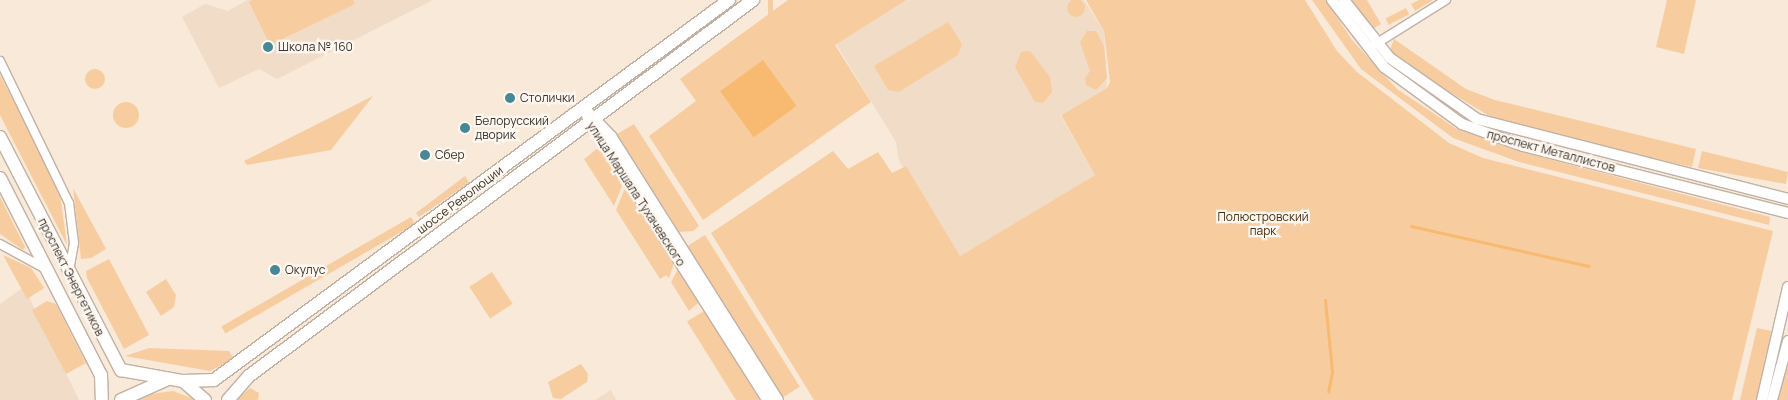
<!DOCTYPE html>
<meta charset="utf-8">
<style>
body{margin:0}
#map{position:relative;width:1788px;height:400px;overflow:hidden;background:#f8e9d9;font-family:Manrope,sans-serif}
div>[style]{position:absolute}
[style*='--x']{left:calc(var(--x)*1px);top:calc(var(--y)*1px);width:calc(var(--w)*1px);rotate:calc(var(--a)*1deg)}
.built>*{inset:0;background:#f1dcc7}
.green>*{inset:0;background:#f7cd9f;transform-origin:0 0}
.round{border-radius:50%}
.water>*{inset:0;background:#f8b970;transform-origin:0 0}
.stream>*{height:3px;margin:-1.5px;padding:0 1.5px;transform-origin:1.5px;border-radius:1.5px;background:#f8b970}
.roads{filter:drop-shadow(1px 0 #c0b2a3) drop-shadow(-1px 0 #c0b2a3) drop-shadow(0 1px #c0b2a3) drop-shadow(0 -1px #c0b2a3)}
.minor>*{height:8px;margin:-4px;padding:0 4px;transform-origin:4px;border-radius:4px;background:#fff}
.tertiary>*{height:10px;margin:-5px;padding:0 5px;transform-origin:5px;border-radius:5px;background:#fff}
.primary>*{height:12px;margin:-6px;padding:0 6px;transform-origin:6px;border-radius:6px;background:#fff}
.dots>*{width:14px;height:14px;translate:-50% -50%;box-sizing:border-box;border:2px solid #fef8f1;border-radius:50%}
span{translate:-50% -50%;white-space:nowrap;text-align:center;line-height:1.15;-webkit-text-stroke:4.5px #fef8f1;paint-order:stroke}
.poi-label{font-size:12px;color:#3a342e}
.left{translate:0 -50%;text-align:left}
.street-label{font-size:12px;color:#3a342e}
.park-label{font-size:12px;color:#472e0e}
</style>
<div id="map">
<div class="built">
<div style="clip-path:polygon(247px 0,433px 0,277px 79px,259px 69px,219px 88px,182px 17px,205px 4px,228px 11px)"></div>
<div style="clip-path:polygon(908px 0,1084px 0,1104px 31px,1107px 88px,1060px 115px,1095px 175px,960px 256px,899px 161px,896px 142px,836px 44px)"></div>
<div style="clip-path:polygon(24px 287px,79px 400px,0 400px,0 304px)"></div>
<div style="clip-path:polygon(611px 390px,616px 400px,595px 400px)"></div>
</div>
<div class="green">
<div class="round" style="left:1067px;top:-1px;width:18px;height:18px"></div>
<div style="clip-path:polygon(253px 0,353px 0,355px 4px,270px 45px,249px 2px)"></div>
<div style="left:768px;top:0;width:5px;height:102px"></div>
<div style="clip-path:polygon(788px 0,907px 0,835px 45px,871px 102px,703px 220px,649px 136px,696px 101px,680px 79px)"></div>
<div style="clip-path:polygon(1086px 0,1305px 0,1337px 51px,1357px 72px,1449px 143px,1483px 158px,1773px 231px,1732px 400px,814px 400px,711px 233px,833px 151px,848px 169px,878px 152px,892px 173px,906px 166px,960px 256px,1095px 175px,1061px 115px,1107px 88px,1110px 82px,1104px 31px)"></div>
<div style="clip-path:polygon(1312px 0,1326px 0,1352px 40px,1397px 89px,1457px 129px,1522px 152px,1770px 217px,1769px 225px,1519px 162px,1453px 138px,1361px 69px)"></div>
<div style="clip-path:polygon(1350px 0,1367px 0,1381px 24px,1371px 30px)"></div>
<div style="clip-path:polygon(1419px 0,1433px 0,1415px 11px,1411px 4px)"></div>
<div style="clip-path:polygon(1667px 0,1696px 0,1684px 54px,1656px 47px)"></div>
<div style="left:1406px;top:8px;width:7px;height:23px;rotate:63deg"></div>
<div style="clip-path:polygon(948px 22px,962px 44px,958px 55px,899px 92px,888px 90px,874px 66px)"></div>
<div style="clip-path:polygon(1087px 31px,1096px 31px,1104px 46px,1107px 78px,1096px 90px,1086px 85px,1085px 78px,1090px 71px,1080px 42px)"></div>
<div style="clip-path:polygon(1394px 39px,1466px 89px,1495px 100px,1696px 149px,1692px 167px,1503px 124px,1411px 69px,1390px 50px)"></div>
<div style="clip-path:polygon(1030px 51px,1050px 77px,1052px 92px,1043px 103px,1035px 102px,1015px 67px,1021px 52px)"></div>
<div class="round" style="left:85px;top:69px;width:20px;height:20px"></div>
<div style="clip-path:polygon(0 75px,59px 188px,67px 245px,0 115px)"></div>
<div style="clip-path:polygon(373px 96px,331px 150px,247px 165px,244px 161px)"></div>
<div class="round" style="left:113px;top:102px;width:26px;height:26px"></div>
<div style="clip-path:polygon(634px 124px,699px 226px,693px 231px,679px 232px,617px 134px)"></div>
<div style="clip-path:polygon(601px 146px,622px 186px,614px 206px,584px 159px)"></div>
<div style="clip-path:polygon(1702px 151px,1788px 172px,1786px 184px,1698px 168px)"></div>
<div style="clip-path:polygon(465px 176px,469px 183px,419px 217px,416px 213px)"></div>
<div style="clip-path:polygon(626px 186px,674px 263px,669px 278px,666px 275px,660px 279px,616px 210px)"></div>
<div style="clip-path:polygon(73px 188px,106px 249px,91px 258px,81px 259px)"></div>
<div style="clip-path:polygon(0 197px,25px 247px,23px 250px,0 234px)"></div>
<div style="left:411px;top:217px;width:8px;height:219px;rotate:60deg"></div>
<div style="left:705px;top:235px;width:179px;height:22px;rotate:58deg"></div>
<div style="clip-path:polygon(3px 255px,31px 268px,44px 288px,27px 299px)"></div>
<div style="clip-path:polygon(109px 259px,149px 335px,124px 349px,87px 278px,86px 271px)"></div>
<div style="clip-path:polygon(678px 269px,699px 302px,689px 311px,671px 282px)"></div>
<div style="left:492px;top:272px;width:38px;height:27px;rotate:57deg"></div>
<div style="clip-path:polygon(166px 279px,176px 295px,174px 307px,161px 316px,146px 292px)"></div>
<div style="clip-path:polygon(47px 301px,56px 304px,86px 363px,66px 374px,32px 310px)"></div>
<div style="left:704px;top:311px;width:105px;height:20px;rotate:58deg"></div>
<div style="clip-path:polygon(1757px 328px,1771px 331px,1768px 352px,1757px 400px,1740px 400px)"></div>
<div style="clip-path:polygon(149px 348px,229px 351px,234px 359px,210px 371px,125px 356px)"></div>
<div style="clip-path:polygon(1788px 360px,1788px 400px,1778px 400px)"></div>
<div style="clip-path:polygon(581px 364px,588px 374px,587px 382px,561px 399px,553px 398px,548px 382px)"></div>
<div style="clip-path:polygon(250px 388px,259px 393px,258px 400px,236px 400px)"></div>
<div style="clip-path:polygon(173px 391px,197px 400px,137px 400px,150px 394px)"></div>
</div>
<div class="water">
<div style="left:763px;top:60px;width:57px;height:53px;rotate:54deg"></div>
</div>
<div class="stream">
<div style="--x:1411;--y:226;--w:182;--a:12.7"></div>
<div style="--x:1325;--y:300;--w:72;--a:84.4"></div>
<div style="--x:1332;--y:372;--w:20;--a:101"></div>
</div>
<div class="roads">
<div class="minor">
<div style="--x:1374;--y:45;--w:85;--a:-32"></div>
<div style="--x:0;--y:61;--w:158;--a:64.1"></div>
<div style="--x:69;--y:203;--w:40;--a:82.9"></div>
<div style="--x:74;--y:243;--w:27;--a:100"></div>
<div style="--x:0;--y:244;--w:50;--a:28.6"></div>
</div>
<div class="tertiary">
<div style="--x:1332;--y:0;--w:85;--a:52.2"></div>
<div style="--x:1384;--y:67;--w:97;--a:36.2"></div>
<div style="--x:1462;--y:124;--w:65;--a:19.8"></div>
<div style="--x:1523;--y:146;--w:273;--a:14.2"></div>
<div style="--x:1344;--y:0;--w:74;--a:51.6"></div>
<div style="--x:1390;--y:58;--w:106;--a:35"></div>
<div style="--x:1477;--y:119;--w:321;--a:14.4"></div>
<div style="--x:584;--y:108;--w:39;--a:46"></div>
<div style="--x:611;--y:136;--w:312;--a:57.7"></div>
<div style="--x:587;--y:116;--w:336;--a:57.6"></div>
<div style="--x:1762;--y:400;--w:116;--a:-77"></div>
<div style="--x:1772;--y:400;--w:61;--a:-74.8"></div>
</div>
<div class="primary">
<div style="--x:0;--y:137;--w:263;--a:62.6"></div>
<div style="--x:121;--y:370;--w:63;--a:10.1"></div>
<div style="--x:183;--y:381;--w:31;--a:-2"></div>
<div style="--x:214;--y:380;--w:640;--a:-36.42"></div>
<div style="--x:0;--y:178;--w:221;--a:62.9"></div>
<div style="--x:101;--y:375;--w:25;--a:88"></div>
<div style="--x:183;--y:381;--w:29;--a:41"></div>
<div style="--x:121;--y:400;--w:49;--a:-24"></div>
<div style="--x:228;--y:400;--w:32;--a:-49"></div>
<div style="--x:249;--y:376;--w:629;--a:-36.72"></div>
</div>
</div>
<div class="dots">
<div style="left:268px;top:47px;background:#458897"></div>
<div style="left:510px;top:98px;background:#458897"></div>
<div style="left:465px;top:128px;background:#458897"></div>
<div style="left:425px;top:155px;background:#458897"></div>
<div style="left:275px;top:270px;background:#458897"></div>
</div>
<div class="poi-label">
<span class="left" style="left:278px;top:47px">Школа № 160</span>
<span class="left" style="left:520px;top:98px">Столички</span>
<span class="left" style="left:475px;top:128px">Белорусский<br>дворик</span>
<span class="left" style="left:435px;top:155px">Сбер</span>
<span class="left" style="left:285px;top:270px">Окулус</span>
</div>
<div class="street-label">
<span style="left:1551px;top:151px;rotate:15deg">проспект Металлистов</span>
<span style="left:636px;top:194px;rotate:57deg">улица Маршала Тухачевского</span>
<span style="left:460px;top:200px;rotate:-37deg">шоссе Революции</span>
<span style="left:71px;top:277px;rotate:63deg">проспект Энергетиков</span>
</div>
<div class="park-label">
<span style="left:1263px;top:224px">Полюстровский<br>парк</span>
</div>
</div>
